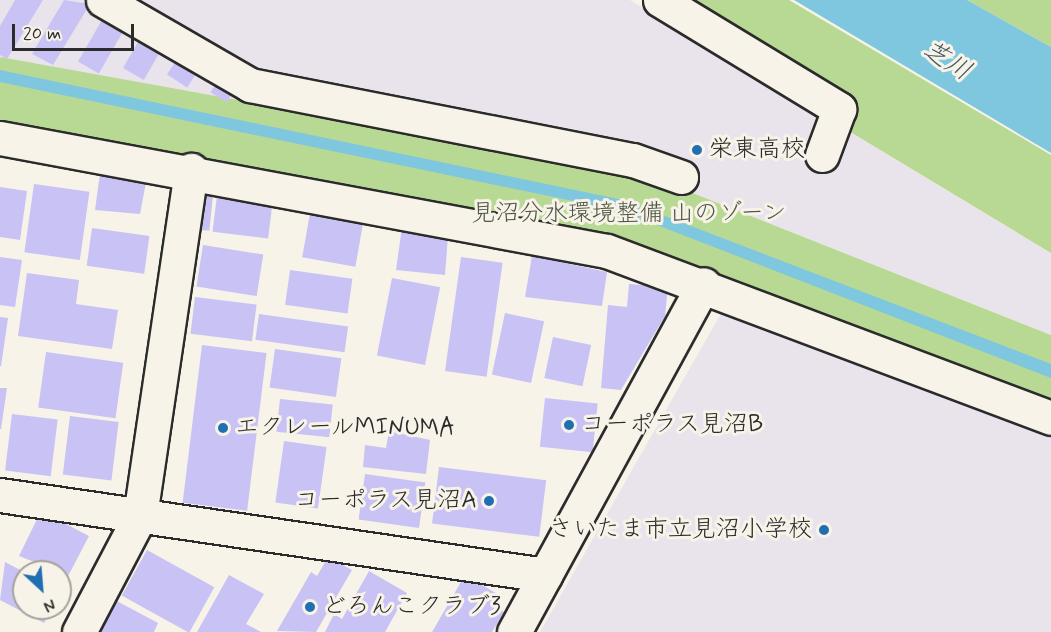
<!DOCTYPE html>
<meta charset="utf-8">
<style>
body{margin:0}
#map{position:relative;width:1051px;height:632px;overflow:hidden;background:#f7f3e8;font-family:Mynerve,"Klee One",sans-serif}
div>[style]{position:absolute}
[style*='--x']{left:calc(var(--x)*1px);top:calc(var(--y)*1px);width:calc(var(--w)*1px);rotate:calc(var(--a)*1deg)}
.built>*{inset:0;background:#e9e4ec}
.green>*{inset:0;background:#b8d993}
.water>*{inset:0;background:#7ec7de}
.building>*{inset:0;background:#c9c2f4;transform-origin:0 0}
.roads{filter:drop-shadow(2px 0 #2b2b2b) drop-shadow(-2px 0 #2b2b2b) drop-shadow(0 2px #2b2b2b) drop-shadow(0 -2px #2b2b2b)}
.minor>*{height:33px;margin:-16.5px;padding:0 16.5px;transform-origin:16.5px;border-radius:16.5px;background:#f7f3e8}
.dots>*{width:16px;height:16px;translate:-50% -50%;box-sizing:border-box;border:3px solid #f7f3e8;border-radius:50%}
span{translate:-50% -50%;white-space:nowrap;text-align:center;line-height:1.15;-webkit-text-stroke:6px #f7f3e8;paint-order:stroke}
.poi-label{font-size:24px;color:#2b2b2b}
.left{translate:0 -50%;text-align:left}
.right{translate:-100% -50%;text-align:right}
.park-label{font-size:24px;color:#4e5645}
.water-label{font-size:26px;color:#445a61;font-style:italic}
.north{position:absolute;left:12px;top:560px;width:60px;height:60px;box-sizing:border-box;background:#f7f3e8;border:2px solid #a5a39c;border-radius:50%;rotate:154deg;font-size:16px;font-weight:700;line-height:24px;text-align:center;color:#2b2b2b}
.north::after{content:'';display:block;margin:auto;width:21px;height:27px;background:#1f6fb2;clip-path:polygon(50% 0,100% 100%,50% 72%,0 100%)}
.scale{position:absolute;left:12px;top:24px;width:122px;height:27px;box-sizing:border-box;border:3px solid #2b2b2b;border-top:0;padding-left:8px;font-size:18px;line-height:21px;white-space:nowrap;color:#2b2b2b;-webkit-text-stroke:4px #f7f3e8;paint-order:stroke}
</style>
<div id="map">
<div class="built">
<div style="clip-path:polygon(0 0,630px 0,1051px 253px,1051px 335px,642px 173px,186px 91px,106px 90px,0 66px)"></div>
<div style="clip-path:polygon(728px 301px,1051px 428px,1051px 632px,540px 632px)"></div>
</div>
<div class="green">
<div style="clip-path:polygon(683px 0,789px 0,1051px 155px,1051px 253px,842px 127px)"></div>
<div style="clip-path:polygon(967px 0,1051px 0,1051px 47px)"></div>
<div style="clip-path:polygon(0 57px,642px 173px,1051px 335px,1051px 418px,704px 284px,0 138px)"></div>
</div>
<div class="water">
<div style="clip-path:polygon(794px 0,967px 0,1051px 47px,1051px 153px)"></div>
<div style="clip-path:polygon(0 70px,623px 200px,1051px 364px,1051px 378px,621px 211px,0 82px)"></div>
</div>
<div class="building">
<div style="clip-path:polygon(15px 0,43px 0,7px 59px,0 55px,0 26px)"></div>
<div style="clip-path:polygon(64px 0,90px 4px,53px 65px,32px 54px)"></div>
<div style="left:106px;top:13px;width:24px;height:56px;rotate:30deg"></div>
<div style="left:142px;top:35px;width:24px;height:38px;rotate:30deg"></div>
<div style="left:179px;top:56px;width:24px;height:22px;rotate:33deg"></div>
<div style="left:220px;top:77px;width:19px;height:18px;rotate:32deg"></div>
<div style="clip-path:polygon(100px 173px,146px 182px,140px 214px,95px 210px)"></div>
<div style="left:34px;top:184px;width:56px;height:69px;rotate:8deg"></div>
<div style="clip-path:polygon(0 187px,27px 191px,20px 240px,0 237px)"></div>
<div style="left:218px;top:187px;width:56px;height:45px;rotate:7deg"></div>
<div style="left:203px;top:195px;width:10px;height:35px;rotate:6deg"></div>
<div style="left:310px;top:213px;width:54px;height:45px;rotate:10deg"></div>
<div style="clip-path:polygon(402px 227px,448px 236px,445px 275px,396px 270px)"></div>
<div style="left:92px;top:228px;width:58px;height:38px;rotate:8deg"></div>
<div style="left:203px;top:245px;width:61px;height:42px;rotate:9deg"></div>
<div style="clip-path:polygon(532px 256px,607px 272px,602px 306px,525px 297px)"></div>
<div style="clip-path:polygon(0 257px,22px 260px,15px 307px,0 305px)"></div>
<div style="left:461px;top:257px;width:42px;height:115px;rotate:8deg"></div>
<div style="left:290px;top:270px;width:63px;height:35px;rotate:8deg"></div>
<div style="clip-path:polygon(27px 273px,79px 280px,76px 304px,118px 310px,112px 349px,18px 336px)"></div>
<div style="left:392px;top:278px;width:49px;height:79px;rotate:11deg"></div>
<div style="clip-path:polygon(629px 284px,668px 287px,665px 316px,621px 390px,601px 388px,608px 305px,627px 307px)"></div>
<div style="left:195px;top:297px;width:62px;height:37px;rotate:7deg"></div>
<div style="left:505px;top:313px;width:40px;height:63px;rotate:12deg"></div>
<div style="left:259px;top:314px;width:90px;height:26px;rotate:8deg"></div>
<div style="clip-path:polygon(0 317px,8px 318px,1px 366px,0 366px)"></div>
<div style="left:553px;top:337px;width:39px;height:42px;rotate:12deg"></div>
<div style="left:202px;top:345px;width:65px;height:159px;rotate:7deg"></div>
<div style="left:275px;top:349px;width:67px;height:39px;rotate:8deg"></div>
<div style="left:46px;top:352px;width:78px;height:56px;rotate:8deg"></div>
<div style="clip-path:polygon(0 388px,7px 388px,1px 429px,0 429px)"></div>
<div style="left:545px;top:398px;width:53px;height:49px;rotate:6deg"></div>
<div style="left:280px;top:399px;width:53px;height:33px;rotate:6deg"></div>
<div style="left:12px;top:414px;width:46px;height:57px;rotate:7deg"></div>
<div style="left:70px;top:416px;width:49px;height:59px;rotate:7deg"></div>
<div style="clip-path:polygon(389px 431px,430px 440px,426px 474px,363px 467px,365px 445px,386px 448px)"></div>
<div style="left:284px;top:441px;width:43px;height:62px;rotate:8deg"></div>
<div style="left:439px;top:467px;width:108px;height:57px;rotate:7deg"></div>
<div style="left:365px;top:474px;width:61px;height:46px;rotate:8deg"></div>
<div style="clip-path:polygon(41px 511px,89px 536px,66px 580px,60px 572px,19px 556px)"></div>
<div style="left:147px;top:550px;width:77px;height:52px;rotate:29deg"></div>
<div style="clip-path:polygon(328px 557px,352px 570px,316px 632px,277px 631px,311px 572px,317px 576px)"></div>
<div style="clip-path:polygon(5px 562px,24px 572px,24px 608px,52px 608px,44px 623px,0 600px)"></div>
<div style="clip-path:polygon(369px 571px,407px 593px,385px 632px,325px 632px,334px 614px,342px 619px)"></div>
<div style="clip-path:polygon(229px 575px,264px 594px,246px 624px,261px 632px,197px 632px)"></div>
<div style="clip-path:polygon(465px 575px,499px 595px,492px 605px,504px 612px,492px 632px,432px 632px)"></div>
<div style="clip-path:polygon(113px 599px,158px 623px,154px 632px,95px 632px)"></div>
</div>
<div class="roads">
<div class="minor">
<div style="--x:103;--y:0;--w:170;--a:30"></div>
<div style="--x:250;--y:85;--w:390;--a:11.1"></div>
<div style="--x:633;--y:160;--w:51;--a:19.5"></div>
<div style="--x:660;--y:0;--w:210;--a:31.3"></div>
<div style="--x:839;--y:109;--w:49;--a:110.3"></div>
<div style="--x:0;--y:138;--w:617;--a:10.55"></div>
<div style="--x:607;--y:251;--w:474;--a:20.6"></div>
<div style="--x:0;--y:495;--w:551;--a:8.35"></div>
<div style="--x:79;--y:632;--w:131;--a:-62.3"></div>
<div style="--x:140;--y:516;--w:350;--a:-81.6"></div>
<div style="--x:514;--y:632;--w:396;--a:-61.4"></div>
</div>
</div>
<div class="dots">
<div style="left:697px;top:150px;background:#1f6fb2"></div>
<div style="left:569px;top:425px;background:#1f6fb2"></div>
<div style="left:223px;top:428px;background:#1f6fb2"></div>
<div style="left:489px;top:501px;background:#1f6fb2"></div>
<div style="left:824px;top:530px;background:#1f6fb2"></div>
<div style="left:310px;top:607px;background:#1f6fb2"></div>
</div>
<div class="poi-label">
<span class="left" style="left:709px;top:150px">栄東高校</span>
<span class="left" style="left:581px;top:425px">コーポラス見沼B</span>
<span class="left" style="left:235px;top:428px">エクレールMINUMA</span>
<span class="right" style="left:477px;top:501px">コーポラス見沼A</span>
<span class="right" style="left:812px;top:530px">さいたま市立見沼小学校</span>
<span class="left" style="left:322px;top:607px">どろんこクラブ3</span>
</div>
<div class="park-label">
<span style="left:629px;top:214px">見沼分水環境整備 山のゾーン</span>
</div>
<div class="water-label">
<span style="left:946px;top:62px;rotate:31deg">芝川</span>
</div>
<div class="north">N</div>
<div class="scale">20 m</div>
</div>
